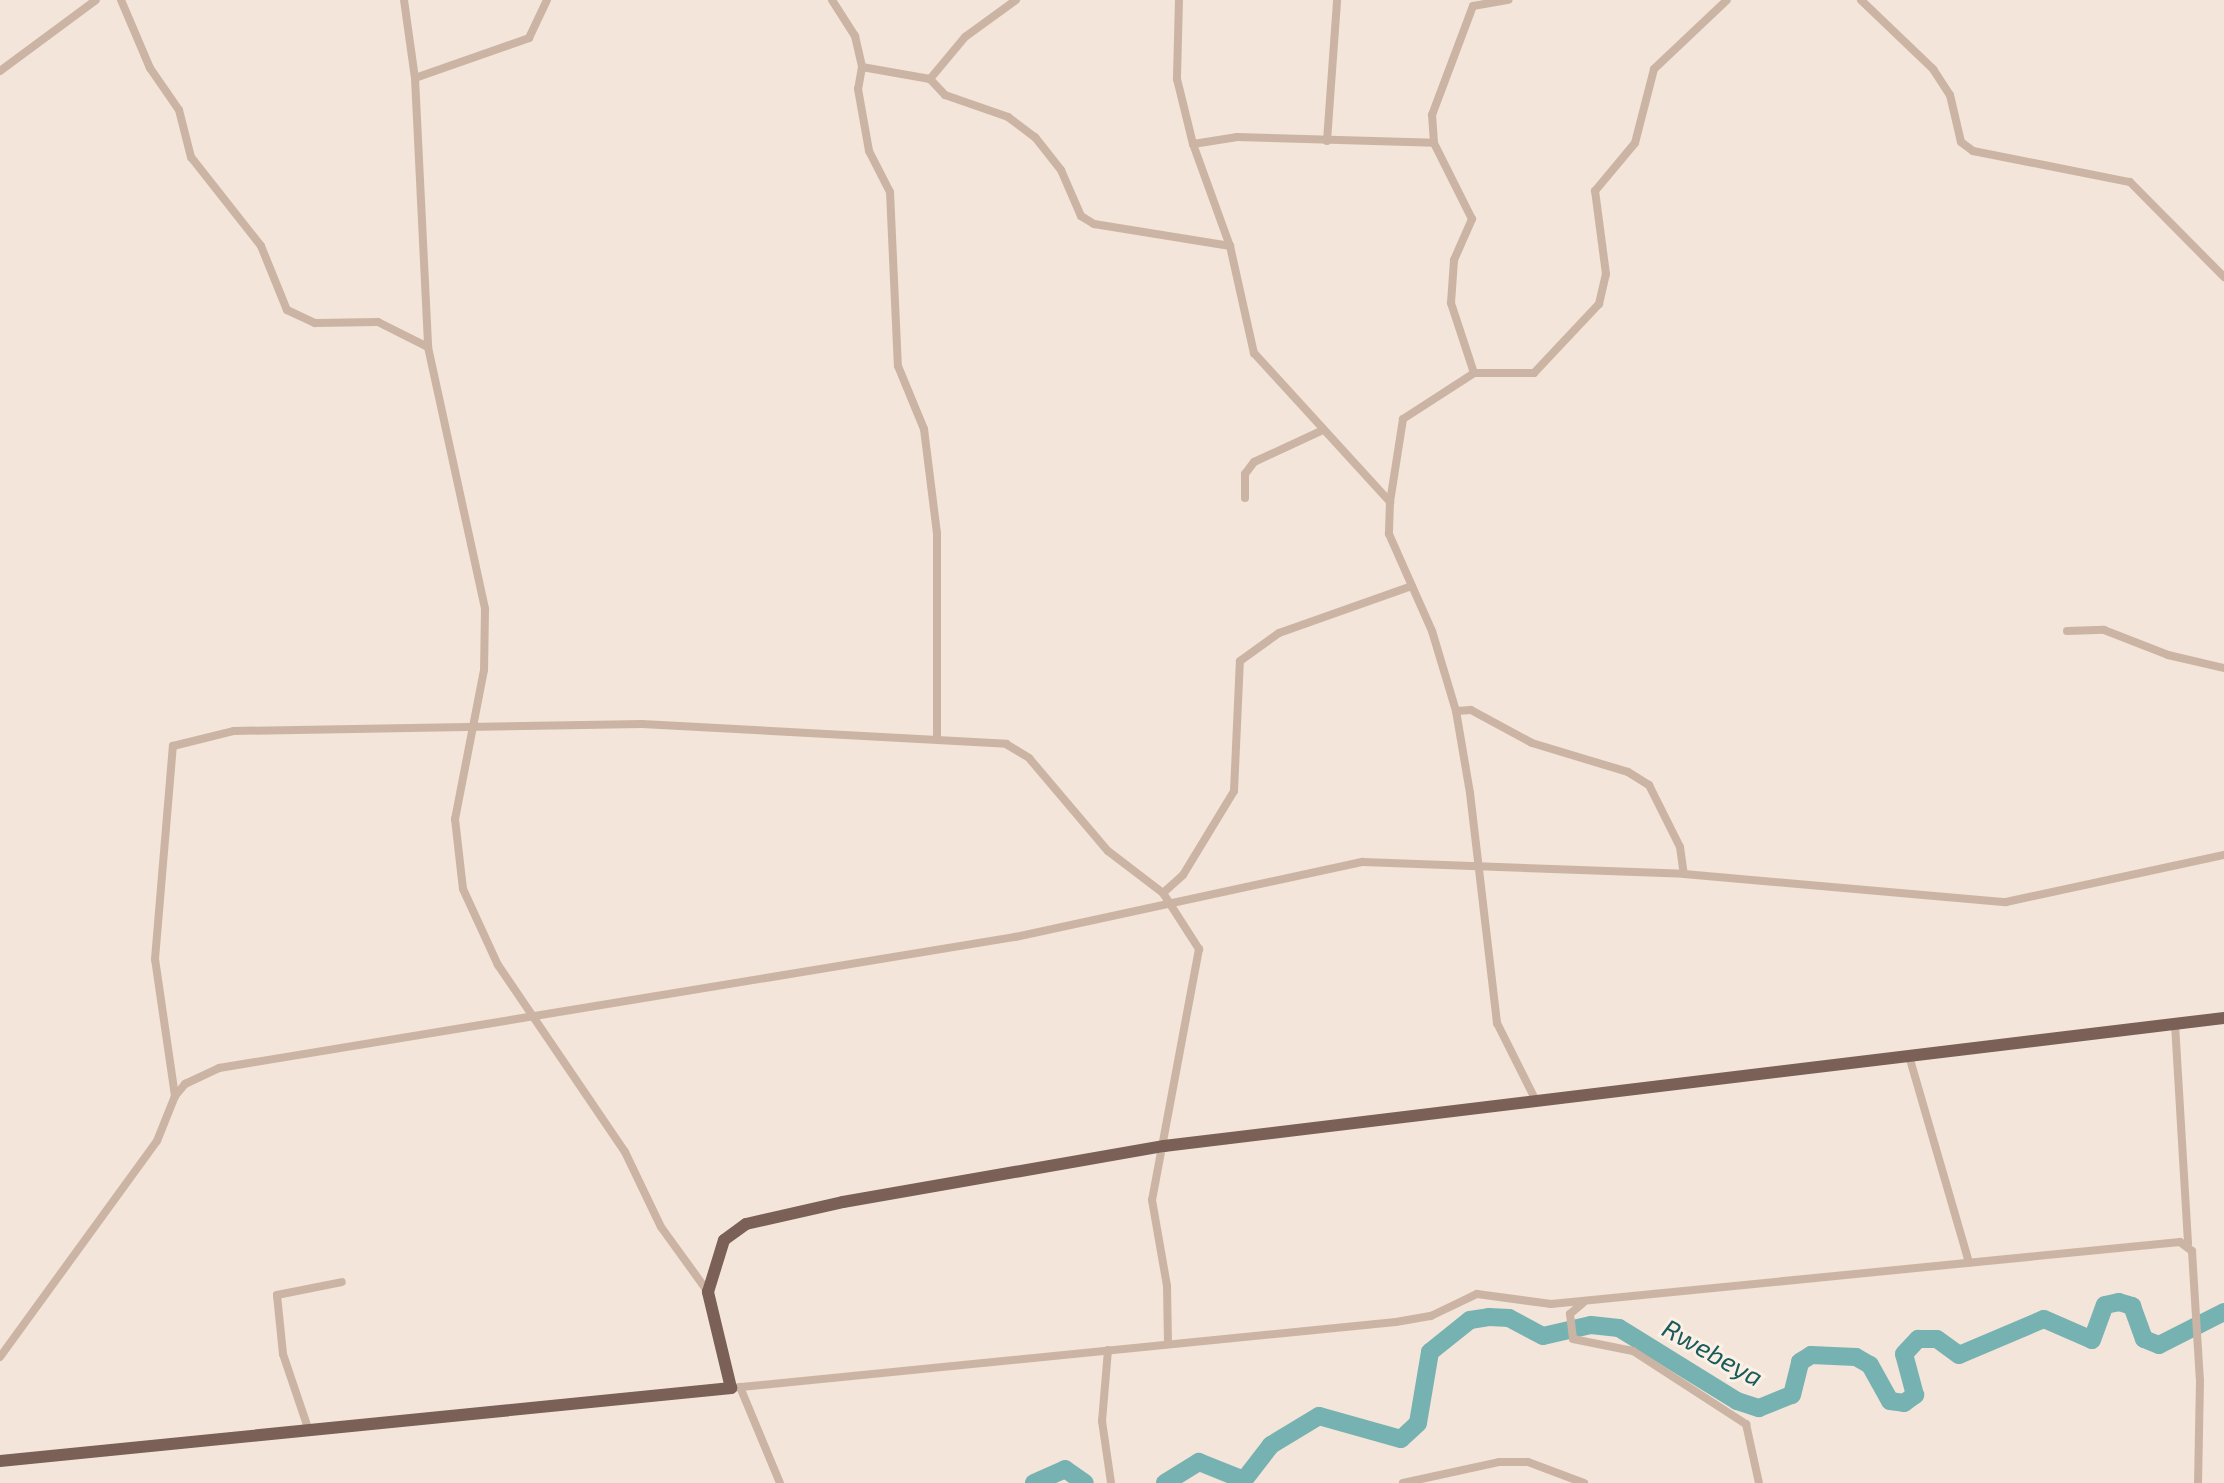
<!DOCTYPE html>
<style>
body{margin:0}
#map{position:relative;width:2224px;height:1483px;overflow:hidden;background:#f3e5d9;font-family:"Exo 2",sans-serif}
div>[style]{position:absolute}
[style*='--x']{left:calc(var(--x)*1px);top:calc(var(--y)*1px);width:calc(var(--w)*1px);rotate:calc(var(--a)*1deg)}
.river>*{height:18px;margin:-9px;padding:0 9px;transform-origin:9px;border-radius:9px;background:#76b2b1}
.minor>*{height:8px;margin:-4px;padding:0 4px;transform-origin:4px;border-radius:4px;background:#ccb4a4}
.primary>*{height:12px;margin:-6px;padding:0 6px;transform-origin:6px;border-radius:6px;background:#7a6056}
span{translate:-50% -50%;white-space:nowrap;text-align:center;line-height:1.15;-webkit-text-stroke:6px #fbf0e6;paint-order:stroke}
.water-label{font-size:26px;color:#195b5b;font-style:italic}
</style>
<div id="map">
<div class="river">
<div style="--x:1034;--y:1483;--w:34;--a:-24"></div>
<div style="--x:1065;--y:1469;--w:24;--a:35"></div>
<div style="--x:1165;--y:1483;--w:40;--a:-32"></div>
<div style="--x:1199;--y:1462;--w:48;--a:21.8"></div>
<div style="--x:1244;--y:1480;--w:44;--a:-52.4"></div>
<div style="--x:1271;--y:1445;--w:56;--a:-31.1"></div>
<div style="--x:1319;--y:1416;--w:85;--a:15.7"></div>
<div style="--x:1401;--y:1439;--w:23;--a:-43"></div>
<div style="--x:1418;--y:1423;--w:72;--a:-80.4"></div>
<div style="--x:1430;--y:1352;--w:51;--a:-38.7"></div>
<div style="--x:1470;--y:1320;--w:19;--a:-9"></div>
<div style="--x:1489;--y:1317;--w:20;--a:3"></div>
<div style="--x:1509;--y:1318;--w:38;--a:28"></div>
<div style="--x:1543;--y:1336;--w:49;--a:-12.9"></div>
<div style="--x:1591;--y:1325;--w:28;--a:6"></div>
<div style="--x:1619;--y:1328;--w:139;--a:31.7"></div>
<div style="--x:1737;--y:1401;--w:23;--a:18"></div>
<div style="--x:1759;--y:1408;--w:35;--a:-22"></div>
<div style="--x:1792;--y:1395;--w:34;--a:-76"></div>
<div style="--x:1800;--y:1362;--w:13;--a:-32"></div>
<div style="--x:1811;--y:1355;--w:45;--a:2.5"></div>
<div style="--x:1856;--y:1357;--w:16;--a:30"></div>
<div style="--x:1870;--y:1365;--w:41;--a:60.9"></div>
<div style="--x:1890;--y:1401;--w:14;--a:8"></div>
<div style="--x:1904;--y:1403;--w:14;--a:-36"></div>
<div style="--x:1915;--y:1395;--w:42;--a:-105"></div>
<div style="--x:1904;--y:1354;--w:21;--a:-47"></div>
<div style="--x:1918;--y:1339;--w:19;--a:0"></div>
<div style="--x:1937;--y:1339;--w:27;--a:36"></div>
<div style="--x:1959;--y:1355;--w:92;--a:-23"></div>
<div style="--x:2044;--y:1319;--w:52;--a:23.6"></div>
<div style="--x:2092;--y:1340;--w:37;--a:-70"></div>
<div style="--x:2105;--y:1305;--w:14;--a:-12"></div>
<div style="--x:2119;--y:1302;--w:14;--a:17"></div>
<div style="--x:2132;--y:1306;--w:35;--a:70"></div>
<div style="--x:2144;--y:1339;--w:16;--a:22"></div>
<div style="--x:2159;--y:1345;--w:73;--a:-26.9"></div>
</div>
<div class="minor">
<div style="--x:121;--y:0;--w:74;--a:66.9"></div>
<div style="--x:150;--y:68;--w:51;--a:55.4"></div>
<div style="--x:179;--y:110;--w:49;--a:75.7"></div>
<div style="--x:191;--y:157;--w:113;--a:51.8"></div>
<div style="--x:261;--y:246;--w:69;--a:67.9"></div>
<div style="--x:287;--y:310;--w:31;--a:25"></div>
<div style="--x:315;--y:323;--w:63;--a:-0.9"></div>
<div style="--x:378;--y:322;--w:56;--a:26.6"></div>
<div style="--x:404;--y:0;--w:79;--a:82"></div>
<div style="--x:415;--y:78;--w:269;--a:87.2"></div>
<div style="--x:428;--y:347;--w:268;--a:77.7"></div>
<div style="--x:485;--y:609;--w:61;--a:90.9"></div>
<div style="--x:484;--y:670;--w:152;--a:101"></div>
<div style="--x:455;--y:819;--w:70;--a:83.5"></div>
<div style="--x:463;--y:889;--w:84;--a:65.3"></div>
<div style="--x:498;--y:965;--w:226;--a:55.8"></div>
<div style="--x:625;--y:1152;--w:83;--a:64.4"></div>
<div style="--x:661;--y:1227;--w:80;--a:54.1"></div>
<div style="--x:832;--y:0;--w:43;--a:57.4"></div>
<div style="--x:855;--y:36;--w:32;--a:77"></div>
<div style="--x:862;--y:67;--w:69;--a:10"></div>
<div style="--x:930;--y:79;--w:22;--a:47"></div>
<div style="--x:945;--y:95;--w:67;--a:19.2"></div>
<div style="--x:1008;--y:117;--w:34;--a:37"></div>
<div style="--x:1035;--y:137;--w:42;--a:51.8"></div>
<div style="--x:1061;--y:170;--w:50;--a:66.5"></div>
<div style="--x:1081;--y:216;--w:15;--a:32"></div>
<div style="--x:1094;--y:224;--w:138;--a:9.2"></div>
<div style="--x:1179;--y:0;--w:79;--a:91.5"></div>
<div style="--x:1177;--y:79;--w:67;--a:76.2"></div>
<div style="--x:1193;--y:144;--w:109;--a:70.1"></div>
<div style="--x:1230;--y:246;--w:110;--a:77.4"></div>
<div style="--x:1254;--y:353;--w:202;--a:47.6"></div>
<div style="--x:1390;--y:502;--w:32;--a:92"></div>
<div style="--x:1389;--y:534;--w:106;--a:66.1"></div>
<div style="--x:1432;--y:631;--w:84;--a:73.3"></div>
<div style="--x:1456;--y:711;--w:83;--a:80.3"></div>
<div style="--x:1470;--y:793;--w:232;--a:83.3"></div>
<div style="--x:1497;--y:1023;--w:87;--a:63.4"></div>
<div style="--x:1861;--y:0;--w:100;--a:43.8"></div>
<div style="--x:1933;--y:69;--w:31;--a:57"></div>
<div style="--x:1950;--y:95;--w:48;--a:76.8"></div>
<div style="--x:1961;--y:142;--w:15;--a:37"></div>
<div style="--x:1973;--y:151;--w:160;--a:11.2"></div>
<div style="--x:2130;--y:182;--w:134;--a:45.3"></div>
<div style="--x:862;--y:67;--w:22;--a:100"></div>
<div style="--x:858;--y:89;--w:63;--a:79.9"></div>
<div style="--x:869;--y:151;--w:46;--a:62.9"></div>
<div style="--x:890;--y:192;--w:174;--a:87.4"></div>
<div style="--x:898;--y:366;--w:68;--a:67.6"></div>
<div style="--x:924;--y:429;--w:105;--a:82.9"></div>
<div style="--x:937;--y:533;--w:205;--a:90"></div>
<div style="--x:0;--y:71;--w:119;--a:-36.5"></div>
<div style="--x:415;--y:78;--w:121;--a:-19.3"></div>
<div style="--x:529;--y:38;--w:42;--a:-64.7"></div>
<div style="--x:930;--y:79;--w:55;--a:-50.2"></div>
<div style="--x:965;--y:37;--w:63;--a:-36"></div>
<div style="--x:1327;--y:141;--w:141;--a:-85.9"></div>
<div style="--x:1193;--y:144;--w:45;--a:-9"></div>
<div style="--x:1237;--y:137;--w:197;--a:1.7"></div>
<div style="--x:1474;--y:373;--w:74;--a:-108.2"></div>
<div style="--x:1451;--y:303;--w:43;--a:-86"></div>
<div style="--x:1454;--y:260;--w:45;--a:-66.3"></div>
<div style="--x:1472;--y:219;--w:85;--a:-116.6"></div>
<div style="--x:1434;--y:143;--w:28;--a:-94"></div>
<div style="--x:1432;--y:115;--w:116;--a:-69.4"></div>
<div style="--x:1473;--y:6;--w:36;--a:-10"></div>
<div style="--x:1245;--y:498;--w:24;--a:-90"></div>
<div style="--x:1245;--y:474;--w:15;--a:-53"></div>
<div style="--x:1254;--y:462;--w:74;--a:-24.8"></div>
<div style="--x:1390;--y:502;--w:84;--a:-81.1"></div>
<div style="--x:1403;--y:419;--w:85;--a:-32.9"></div>
<div style="--x:1474;--y:373;--w:60;--a:0"></div>
<div style="--x:1534;--y:373;--w:95;--a:-46.7"></div>
<div style="--x:1599;--y:304;--w:31;--a:-77"></div>
<div style="--x:1606;--y:274;--w:84;--a:-97.5"></div>
<div style="--x:1595;--y:191;--w:62;--a:-50.2"></div>
<div style="--x:1635;--y:143;--w:76;--a:-75.6"></div>
<div style="--x:1654;--y:69;--w:100;--a:-43.4"></div>
<div style="--x:2067;--y:631;--w:37;--a:-2"></div>
<div style="--x:2104;--y:630;--w:69;--a:21.3"></div>
<div style="--x:2168;--y:655;--w:57;--a:13.1"></div>
<div style="--x:1456;--y:711;--w:15;--a:-4"></div>
<div style="--x:1471;--y:710;--w:69;--a:28.4"></div>
<div style="--x:1532;--y:743;--w:100;--a:16.8"></div>
<div style="--x:1628;--y:772;--w:25;--a:32"></div>
<div style="--x:1649;--y:785;--w:69;--a:63.4"></div>
<div style="--x:1680;--y:847;--w:27;--a:82"></div>
<div style="--x:1163;--y:893;--w:27;--a:-42"></div>
<div style="--x:1183;--y:875;--w:98;--a:-58.7"></div>
<div style="--x:1234;--y:791;--w:130;--a:-87.4"></div>
<div style="--x:1240;--y:661;--w:48;--a:-35.7"></div>
<div style="--x:1279;--y:633;--w:141;--a:-19.5"></div>
<div style="--x:2175;--y:1024;--w:220;--a:86.6"></div>
<div style="--x:1909;--y:1056;--w:215;--a:73.8"></div>
<div style="--x:175;--y:1096;--w:138;--a:-98.3"></div>
<div style="--x:155;--y:959;--w:214;--a:-85.2"></div>
<div style="--x:173;--y:746;--w:63;--a:-13.8"></div>
<div style="--x:234;--y:731;--w:408;--a:-1"></div>
<div style="--x:642;--y:724;--w:365;--a:3.1"></div>
<div style="--x:1006;--y:744;--w:27;--a:31"></div>
<div style="--x:1029;--y:758;--w:122;--a:49.7"></div>
<div style="--x:1108;--y:851;--w:69;--a:37.4"></div>
<div style="--x:1163;--y:893;--w:67;--a:57.3"></div>
<div style="--x:1199;--y:949;--w:255;--a:100.6"></div>
<div style="--x:1152;--y:1200;--w:87;--a:80.1"></div>
<div style="--x:1167;--y:1286;--w:56;--a:89"></div>
<div style="--x:1583;--y:1303;--w:17;--a:140"></div>
<div style="--x:1570;--y:1314;--w:25;--a:83"></div>
<div style="--x:1573;--y:1339;--w:61;--a:11.3"></div>
<div style="--x:1633;--y:1351;--w:135;--a:32.9"></div>
<div style="--x:1746;--y:1424;--w:60;--a:77.6"></div>
<div style="--x:1108;--y:1350;--w:71;--a:94.8"></div>
<div style="--x:1102;--y:1421;--w:63;--a:81.7"></div>
<div style="--x:0;--y:1357;--w:267;--a:-54"></div>
<div style="--x:157;--y:1141;--w:48;--a:-68.2"></div>
<div style="--x:175;--y:1096;--w:16;--a:-50"></div>
<div style="--x:185;--y:1084;--w:38;--a:-25"></div>
<div style="--x:219;--y:1068;--w:807;--a:-9.35"></div>
<div style="--x:1015;--y:937;--w:356;--a:-12.2"></div>
<div style="--x:1363;--y:862;--w:321;--a:2.1"></div>
<div style="--x:1684;--y:874;--w:323;--a:5"></div>
<div style="--x:2006;--y:902;--w:223;--a:-12.2"></div>
<div style="--x:740;--y:1387;--w:104;--a:67.4"></div>
<div style="--x:731;--y:1388;--w:668;--a:-5.67"></div>
<div style="--x:1396;--y:1322;--w:36;--a:-10"></div>
<div style="--x:1431;--y:1316;--w:51;--a:-25.6"></div>
<div style="--x:1477;--y:1294;--w:75;--a:7.7"></div>
<div style="--x:1551;--y:1304;--w:632;--a:-5.63"></div>
<div style="--x:2180;--y:1242;--w:15;--a:37"></div>
<div style="--x:2192;--y:1251;--w:129;--a:86.5"></div>
<div style="--x:2200;--y:1380;--w:103;--a:91.1"></div>
<div style="--x:309;--y:1431;--w:81;--a:-108.7"></div>
<div style="--x:283;--y:1354;--w:59;--a:-95.8"></div>
<div style="--x:277;--y:1295;--w:66;--a:-11.3"></div>
<div style="--x:1403;--y:1483;--w:98;--a:-12.3"></div>
<div style="--x:1499;--y:1462;--w:29;--a:0"></div>
<div style="--x:1528;--y:1462;--w:60;--a:20.6"></div>
</div>
<div class="primary">
<div style="--x:0;--y:1461;--w:735;--a:-5.7"></div>
<div style="--x:731;--y:1388;--w:99;--a:-103.5"></div>
<div style="--x:708;--y:1292;--w:54;--a:-72.9"></div>
<div style="--x:724;--y:1240;--w:27;--a:-36"></div>
<div style="--x:746;--y:1224;--w:99;--a:-12.8"></div>
<div style="--x:843;--y:1202;--w:326;--a:-9.9"></div>
<div style="--x:1164;--y:1146;--w:1068;--a:-6.89"></div>
</div>
<div class="water-label">
<span style="left:1713px;top:1352px;rotate:29deg">Rwebeya</span>
</div>
</div>
